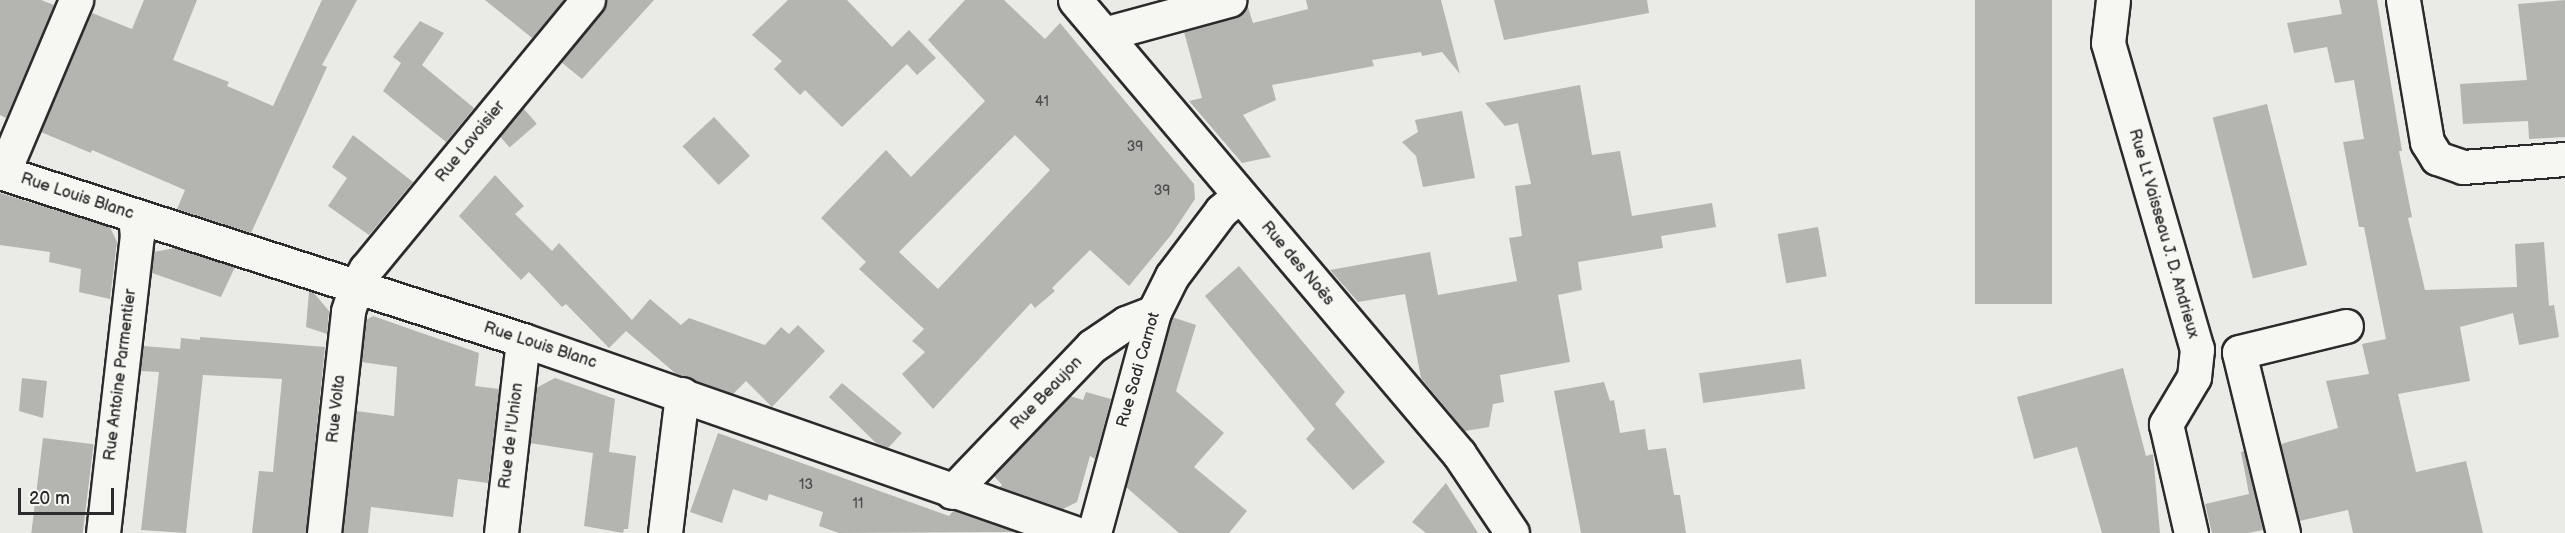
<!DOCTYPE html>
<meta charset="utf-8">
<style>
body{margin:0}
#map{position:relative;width:2565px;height:533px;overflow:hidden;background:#eaeae6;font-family:"Balsamiq Sans",sans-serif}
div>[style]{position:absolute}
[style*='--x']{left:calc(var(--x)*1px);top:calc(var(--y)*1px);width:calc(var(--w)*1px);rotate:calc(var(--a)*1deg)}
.building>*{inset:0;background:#b4b4b1;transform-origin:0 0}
.roads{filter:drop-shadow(2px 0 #2b2b2b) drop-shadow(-2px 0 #2b2b2b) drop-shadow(0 2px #2b2b2b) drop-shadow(0 -2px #2b2b2b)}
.minor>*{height:33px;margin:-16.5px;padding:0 16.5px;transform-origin:16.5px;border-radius:16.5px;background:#f6f6f2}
span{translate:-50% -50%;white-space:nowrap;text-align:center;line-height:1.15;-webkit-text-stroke:5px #f6f6f2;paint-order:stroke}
.number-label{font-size:14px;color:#4d4d4c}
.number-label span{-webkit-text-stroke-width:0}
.street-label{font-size:16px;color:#2b2b2b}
.scale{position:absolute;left:18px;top:488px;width:96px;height:27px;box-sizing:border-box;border:3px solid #2b2b2b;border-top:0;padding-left:8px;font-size:18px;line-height:21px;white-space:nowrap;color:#2b2b2b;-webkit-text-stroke:4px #f6f6f2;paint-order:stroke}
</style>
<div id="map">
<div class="building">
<div style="clip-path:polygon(0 0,41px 0,54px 5px,6px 118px,0 115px)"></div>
<div style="clip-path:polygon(144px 0,197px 0,173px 60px,229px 82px,227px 86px,273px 106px,322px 0,357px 0,322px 65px,327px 67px,251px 233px,177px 209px,185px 190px,92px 150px,91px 153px,41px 132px,92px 13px,132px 29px)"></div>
<div style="clip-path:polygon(485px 0,564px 0,532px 38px)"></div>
<div style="clip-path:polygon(606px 0,654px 0,582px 79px,561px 62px,602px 12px)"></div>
<div style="clip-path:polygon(788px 0,847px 0,892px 47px,909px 30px,936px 58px,917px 75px,907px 64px,842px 127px,805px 90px,800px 95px,774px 69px,782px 61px,752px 35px)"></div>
<div style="clip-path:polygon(evenodd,965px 0,1004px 0,1045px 39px,1060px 23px,1194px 184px,1195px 199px,1171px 235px,1129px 286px,1090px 250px,1052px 288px,1055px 291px,1035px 308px,1031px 303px,933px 409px,902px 374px,925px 352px,912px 341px,924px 329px,859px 269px,866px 262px,821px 218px,886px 150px,911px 177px,985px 101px,928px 40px,965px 0,1015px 135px,1050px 170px,938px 289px,899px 252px,1015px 135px)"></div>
<div style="clip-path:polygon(1306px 0,1441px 0,1460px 74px,1442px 52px,1422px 56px,1421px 52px,1372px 60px,1374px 66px,1272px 85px,1276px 100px,1243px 115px,1271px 157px,1242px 163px,1189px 101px,1202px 98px,1184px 32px,1234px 18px,1243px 13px,1247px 4px,1253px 23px,1308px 9px)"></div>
<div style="clip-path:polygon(1494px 0,1647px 0,1649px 13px,1504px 40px)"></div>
<div style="left:1975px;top:0;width:77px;height:304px"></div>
<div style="clip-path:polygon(2339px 0,2377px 0,2402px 151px,2399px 151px,2412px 217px,2408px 218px,2425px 290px,2517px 287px,2515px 244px,2544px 242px,2549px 306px,2554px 305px,2559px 337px,2519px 345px,2513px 313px,2460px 327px,2470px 381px,2398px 394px,2416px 472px,2466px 461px,2483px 533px,2353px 533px,2348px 510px,2299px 521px,2281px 444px,2338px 428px,2326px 381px,2369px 374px,2362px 344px,2386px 339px,2364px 227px,2359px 227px,2343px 142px,2364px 139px,2354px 80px,2335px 83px,2327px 47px,2294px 53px,2287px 23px,2342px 14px)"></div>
<div style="clip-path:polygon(2565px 0,2565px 137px,2529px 139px,2528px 121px,2463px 124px,2460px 84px,2527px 80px,2518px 4px)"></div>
<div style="clip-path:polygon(420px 21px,444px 33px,422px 65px,474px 108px,446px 142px,383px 91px,401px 63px,393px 57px)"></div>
<div style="clip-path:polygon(1580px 85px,1592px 155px,1620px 151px,1632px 216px,1712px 203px,1716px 227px,1661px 236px,1663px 248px,1578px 262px,1582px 290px,1558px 295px,1570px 362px,1500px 375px,1504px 402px,1493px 404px,1489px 427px,1465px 431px,1421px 378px,1405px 294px,1358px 302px,1330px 270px,1430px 252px,1438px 295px,1517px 281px,1509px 238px,1522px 236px,1515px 186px,1531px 184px,1518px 123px,1505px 126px,1485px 103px)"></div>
<div style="left:2267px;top:104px;width:166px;height:56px;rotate:76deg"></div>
<div style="left:523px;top:108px;width:21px;height:36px;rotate:49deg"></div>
<div style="clip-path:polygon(1462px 111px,1475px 178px,1423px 187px,1416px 156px,1402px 142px,1418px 132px,1415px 120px)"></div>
<div style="left:714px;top:117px;width:53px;height:43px;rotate:47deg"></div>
<div style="clip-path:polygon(353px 135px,413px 182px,369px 235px,328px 206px,347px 178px,332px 167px)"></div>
<div style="clip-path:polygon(495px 175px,524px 206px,515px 214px,552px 251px,559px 243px,632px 320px,650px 299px,681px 325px,689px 318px,765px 345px,781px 327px,789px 334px,798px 325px,825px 351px,772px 407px,746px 381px,733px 394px,675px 373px,626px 331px,609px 348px,566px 304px,562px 307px,529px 272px,521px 280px,459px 216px)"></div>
<div style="clip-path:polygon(0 193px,110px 227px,117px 242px,110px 299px,79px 292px,81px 269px,49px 262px,50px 252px,0 245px)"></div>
<div style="left:1818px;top:227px;width:50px;height:41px;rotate:80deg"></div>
<div style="clip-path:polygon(175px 248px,235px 267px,221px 297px,152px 273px,154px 252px)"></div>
<div style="clip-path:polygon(1239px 266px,1345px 392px,1335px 404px,1385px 462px,1353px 490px,1306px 439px,1315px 429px,1205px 296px)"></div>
<div style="clip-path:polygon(309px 291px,314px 293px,329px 311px,327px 334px,306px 327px)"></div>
<div style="clip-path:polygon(373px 316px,479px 353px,475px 386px,499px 389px,488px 483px,458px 479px,453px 517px,371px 507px,368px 533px,343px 533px,356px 411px,394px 416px,397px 367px,361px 362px,366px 320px)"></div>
<div style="clip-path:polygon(1172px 317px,1196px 325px,1176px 391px,1224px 433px,1194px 467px,1247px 511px,1229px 533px,1179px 533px,1126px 487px)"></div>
<div style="clip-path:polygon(200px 337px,325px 347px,306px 533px,252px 533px,259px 471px,273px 472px,282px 379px,203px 375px,186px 533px,141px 530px,159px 372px,140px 371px,143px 346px,180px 349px,181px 338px,200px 340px)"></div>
<div style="left:1801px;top:359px;width:30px;height:103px;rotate:82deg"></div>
<div style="clip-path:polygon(2123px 368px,2146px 456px,2153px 454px,2160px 533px,2102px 533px,2077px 447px,2034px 459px,2017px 397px)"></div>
<div style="clip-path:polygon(22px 378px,47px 381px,43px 418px,19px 411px)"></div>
<div style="clip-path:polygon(555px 378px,615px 399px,609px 452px,636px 456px,628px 529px,624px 529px,623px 533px,584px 526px,593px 453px,530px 443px,536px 388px)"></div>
<div style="clip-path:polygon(1604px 382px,1610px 401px,1614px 400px,1620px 433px,1645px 429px,1648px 450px,1666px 448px,1674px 495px,1680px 495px,1686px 533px,1581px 533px,1554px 391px)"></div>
<div style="clip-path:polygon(842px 383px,902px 433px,888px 448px,876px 443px,829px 397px)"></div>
<div style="clip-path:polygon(1086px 392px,1111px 399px,1095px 459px,1090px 456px,1077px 502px,1063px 509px,1000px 487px,1002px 485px,994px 476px,1070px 396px,1083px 400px)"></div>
<div style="clip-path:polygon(718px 433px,949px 516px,954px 510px,1016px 532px,839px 533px,819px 526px,823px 512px,769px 494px,767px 501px,733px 489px,722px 523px,690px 512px)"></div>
<div style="left:43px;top:438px;width:51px;height:96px;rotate:7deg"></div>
<div style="clip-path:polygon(2244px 451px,2263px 530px,2248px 533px,2212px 533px,2205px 504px,2249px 494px,2241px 452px)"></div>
<div style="clip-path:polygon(1446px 483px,1478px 533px,1426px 533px,1412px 522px)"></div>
</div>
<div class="roads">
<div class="minor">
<div style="--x:1075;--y:0;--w:595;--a:49.77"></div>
<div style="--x:1459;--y:454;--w:95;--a:56.1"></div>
<div style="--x:2113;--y:0;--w:43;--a:96.6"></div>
<div style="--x:2108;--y:43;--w:319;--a:73.8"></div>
<div style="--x:2197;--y:349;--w:28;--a:96"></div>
<div style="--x:2194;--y:377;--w:55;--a:120.8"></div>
<div style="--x:2166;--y:424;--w:112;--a:77.1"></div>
<div style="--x:2403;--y:0;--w:144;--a:80.4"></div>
<div style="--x:2427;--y:142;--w:19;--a:58"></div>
<div style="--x:2437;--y:158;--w:28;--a:19"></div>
<div style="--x:2463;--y:167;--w:102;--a:-4.5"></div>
<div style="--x:1104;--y:34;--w:130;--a:-15.2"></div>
<div style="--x:0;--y:172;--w:549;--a:17.81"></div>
<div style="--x:523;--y:340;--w:585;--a:19.27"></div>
<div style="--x:3;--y:173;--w:188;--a:-67.1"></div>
<div style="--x:952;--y:492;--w:202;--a:-46.2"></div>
<div style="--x:1092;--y:346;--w:41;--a:-34.1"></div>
<div style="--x:1126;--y:323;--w:30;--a:-21"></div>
<div style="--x:103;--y:533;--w:299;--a:-83.5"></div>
<div style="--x:137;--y:236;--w:19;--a:-96"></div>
<div style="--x:324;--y:533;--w:223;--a:-83.8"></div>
<div style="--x:348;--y:311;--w:26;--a:-72"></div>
<div style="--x:356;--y:286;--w:20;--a:-60"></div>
<div style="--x:366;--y:269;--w:349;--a:-50.5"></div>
<div style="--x:501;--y:533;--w:194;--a:-83.5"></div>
<div style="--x:665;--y:533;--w:140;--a:-83"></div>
<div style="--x:1094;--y:533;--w:229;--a:-74.8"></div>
<div style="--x:1154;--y:312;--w:40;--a:-63.4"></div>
<div style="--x:1172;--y:276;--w:81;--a:-53"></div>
<div style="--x:1221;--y:211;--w:23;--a:-40"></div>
<div style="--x:2283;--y:533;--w:186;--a:-103.7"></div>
<div style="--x:2239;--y:352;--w:110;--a:-13.7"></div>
</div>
</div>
<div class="number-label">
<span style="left:1042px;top:102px">41</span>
<span style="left:1135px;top:147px">39</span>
<span style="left:1162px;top:191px">39</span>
<span style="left:806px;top:485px">13</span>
<span style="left:858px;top:504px">11</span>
</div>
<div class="street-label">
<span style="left:471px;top:142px;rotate:-51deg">Rue Lavoisier</span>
<span style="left:77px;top:197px;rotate:18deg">Rue Louis Blanc</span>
<span style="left:2163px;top:234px;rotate:74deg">Rue Lt Vaisseau J. D. Andrieux</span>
<span style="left:1297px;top:264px;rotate:50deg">Rue des Noës</span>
<span style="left:540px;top:346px;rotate:18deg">Rue Louis Blanc</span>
<span style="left:1139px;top:370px;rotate:-74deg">Rue Sadi Carnot</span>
<span style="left:121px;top:375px;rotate:-83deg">Rue Antoine Parmentier</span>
<span style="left:1047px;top:394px;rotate:-46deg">Rue Beaujon</span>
<span style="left:337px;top:409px;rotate:-84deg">Rue Volta</span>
<span style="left:512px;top:436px;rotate:-83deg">Rue de l'Union</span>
</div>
<div class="scale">20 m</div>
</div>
